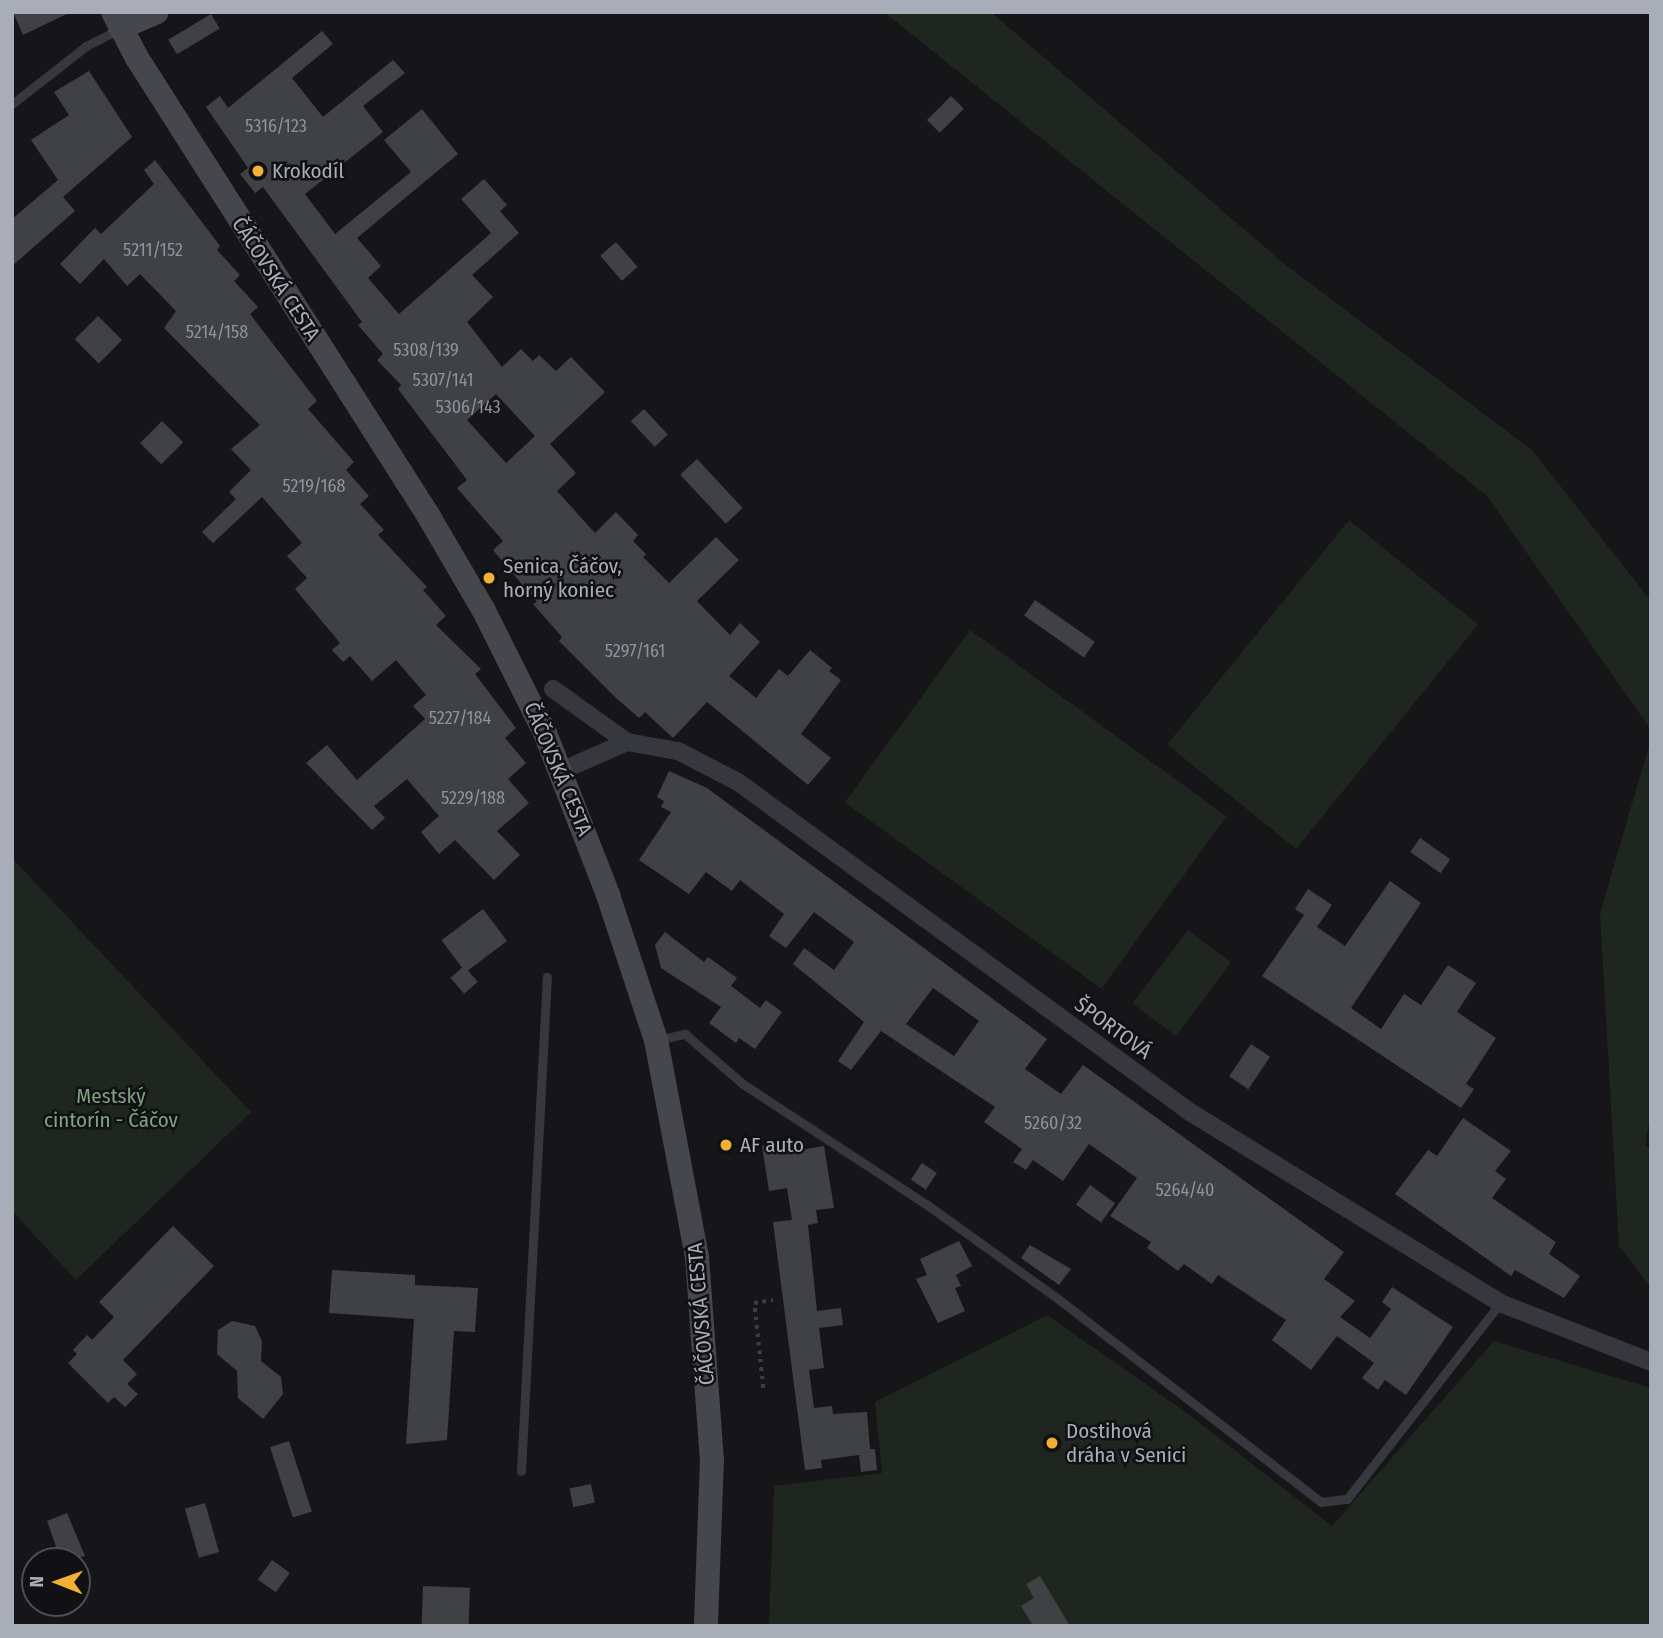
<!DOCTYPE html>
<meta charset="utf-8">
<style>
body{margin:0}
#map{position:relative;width:1663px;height:1638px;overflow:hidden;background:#161618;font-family:"Fira Sans Condensed",sans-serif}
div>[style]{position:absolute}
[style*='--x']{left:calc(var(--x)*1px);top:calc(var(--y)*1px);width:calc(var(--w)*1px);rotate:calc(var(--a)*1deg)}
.green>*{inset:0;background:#1e261f;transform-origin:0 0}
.building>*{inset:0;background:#404145;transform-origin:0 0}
.path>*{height:3.5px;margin-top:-1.75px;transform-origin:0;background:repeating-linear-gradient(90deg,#3d3f44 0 3.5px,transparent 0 8.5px)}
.lane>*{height:9px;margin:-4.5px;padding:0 4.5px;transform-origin:4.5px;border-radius:4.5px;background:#37383d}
.street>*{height:18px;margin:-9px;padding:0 9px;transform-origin:9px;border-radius:9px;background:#37383d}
.secondary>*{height:24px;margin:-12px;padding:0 12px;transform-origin:12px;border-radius:12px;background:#45474d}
.dots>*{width:19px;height:19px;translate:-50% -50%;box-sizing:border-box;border:4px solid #111113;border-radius:50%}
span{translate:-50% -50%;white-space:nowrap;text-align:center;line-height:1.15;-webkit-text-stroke:5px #111113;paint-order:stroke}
.number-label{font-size:18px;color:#8e929b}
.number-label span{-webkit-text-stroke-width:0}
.poi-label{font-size:21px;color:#a8adb8}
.left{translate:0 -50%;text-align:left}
.street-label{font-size:21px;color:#a8adb8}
.park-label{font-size:21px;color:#7fa381}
.frame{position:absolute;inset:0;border:14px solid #a8adb8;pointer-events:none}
.north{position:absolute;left:21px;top:1547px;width:70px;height:70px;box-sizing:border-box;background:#111113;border:2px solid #4d4f55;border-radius:50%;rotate:271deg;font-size:19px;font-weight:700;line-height:28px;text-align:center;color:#a8adb8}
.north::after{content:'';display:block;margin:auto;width:24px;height:32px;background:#f2b134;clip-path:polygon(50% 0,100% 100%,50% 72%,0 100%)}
</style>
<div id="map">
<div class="green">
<div style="clip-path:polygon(884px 12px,991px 12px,1282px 262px,1532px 450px,1651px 601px,1651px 730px,1487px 496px)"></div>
<div style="left:1349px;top:520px;width:166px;height:289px;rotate:39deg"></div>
<div style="left:970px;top:630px;width:317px;height:213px;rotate:36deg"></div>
<div style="clip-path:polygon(1651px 739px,1651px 1112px,1645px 1145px,1651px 1149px,1651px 1288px,1619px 1246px,1600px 913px)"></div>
<div style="clip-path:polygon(12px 858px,251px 1112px,76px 1280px,12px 1211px)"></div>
<div style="left:1188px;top:930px;width:54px;height:92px;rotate:37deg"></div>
<div style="clip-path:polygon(1047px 1315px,1187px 1413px,1332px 1526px,1494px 1341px,1651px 1388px,1651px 1626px,769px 1626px,774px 1486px,882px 1473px,875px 1402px)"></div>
</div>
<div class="building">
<div style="clip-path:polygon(13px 12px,71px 12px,23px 35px)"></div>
<div style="left:211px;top:14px;width:17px;height:50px;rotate:59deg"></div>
<div style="clip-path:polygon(evenodd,322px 31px,333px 44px,292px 78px,323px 117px,393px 60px,405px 73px,363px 106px,383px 132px,305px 194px,335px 234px,411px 172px,384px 140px,422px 109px,458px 154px,357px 238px,381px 266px,368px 278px,399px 314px,491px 233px,461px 199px,484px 179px,507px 205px,500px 211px,519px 233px,472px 275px,493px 297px,467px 322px,502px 367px,521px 349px,533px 361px,539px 355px,556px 371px,571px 357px,605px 392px,550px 444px,576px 473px,557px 491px,595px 533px,616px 512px,638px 535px,633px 541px,646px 554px,643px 557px,669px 583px,716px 537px,739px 560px,697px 601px,730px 635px,740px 623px,760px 642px,729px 676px,756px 698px,779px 669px,788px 676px,810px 650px,832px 668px,829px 671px,841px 680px,801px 734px,831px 758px,808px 785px,707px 702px,673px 738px,645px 712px,639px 718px,615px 697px,559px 641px,562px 637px,533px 604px,537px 602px,493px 550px,503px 541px,457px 488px,467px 480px,398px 389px,401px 385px,377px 360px,383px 354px,358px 325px,362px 322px,263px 187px,255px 193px,240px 174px,248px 168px,206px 107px,220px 96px,228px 108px,322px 31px,496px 394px,535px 436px,506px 463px,467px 420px,496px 394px)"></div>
<div style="clip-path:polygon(89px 71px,132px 137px,63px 197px,75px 211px,12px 266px,12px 219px,58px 180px,31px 140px,69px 115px,54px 92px)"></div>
<div style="left:951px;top:96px;width:18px;height:34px;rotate:45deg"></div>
<div style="clip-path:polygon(155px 160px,220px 246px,217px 250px,240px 275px,234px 281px,258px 307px,250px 314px,317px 401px,308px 409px,354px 462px,346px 470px,369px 496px,360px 504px,384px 530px,378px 535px,427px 587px,423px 590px,446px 616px,436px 625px,481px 669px,475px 674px,516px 728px,505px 738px,526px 763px,508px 779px,529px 803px,497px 831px,520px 855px,494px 880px,455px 840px,439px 854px,421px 832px,439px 816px,407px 779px,374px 806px,385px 818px,372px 830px,306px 763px,327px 745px,357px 780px,425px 719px,413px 706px,426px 695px,396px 660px,372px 681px,350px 656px,343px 662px,332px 650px,340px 643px,295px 589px,307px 578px,287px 556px,302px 543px,262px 497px,213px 543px,202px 532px,236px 499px,229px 492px,251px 470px,231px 449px,260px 425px,164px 328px,176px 311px,140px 274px,127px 286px,104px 259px,80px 284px,60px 264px,95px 228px,101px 234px,154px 184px,144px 170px)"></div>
<div style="left:616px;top:242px;width:33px;height:21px;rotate:49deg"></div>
<div style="left:98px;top:316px;width:34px;height:33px;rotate:45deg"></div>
<div style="left:644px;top:409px;width:35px;height:18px;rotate:47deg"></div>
<div style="left:162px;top:421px;width:30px;height:31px;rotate:45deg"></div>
<div style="left:697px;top:459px;width:67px;height:23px;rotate:47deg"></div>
<div style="left:1035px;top:600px;width:73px;height:19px;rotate:35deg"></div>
<div style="clip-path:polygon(evenodd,669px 771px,707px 788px,1047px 1039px,1025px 1069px,1061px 1094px,1083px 1065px,1344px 1252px,1324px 1279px,1355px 1301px,1340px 1317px,1370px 1338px,1391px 1309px,1382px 1302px,1392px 1287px,1453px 1327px,1406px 1395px,1385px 1380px,1378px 1390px,1362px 1378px,1374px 1363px,1337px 1336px,1311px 1370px,1272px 1340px,1286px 1320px,1218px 1275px,1212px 1284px,1184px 1264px,1178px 1271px,1147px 1248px,1151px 1242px,1110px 1216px,1137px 1178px,1089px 1144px,1063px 1181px,1033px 1160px,1026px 1170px,1013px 1162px,1022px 1149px,984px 1122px,995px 1107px,881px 1031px,851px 1070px,838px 1061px,864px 1022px,793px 964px,804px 948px,834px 970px,854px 942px,814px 912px,786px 948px,769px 936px,784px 914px,740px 880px,732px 891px,706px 872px,689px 894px,639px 860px,671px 812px,661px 807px,664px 801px,657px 797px,669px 771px,933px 988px,979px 1021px,954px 1056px,906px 1024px,933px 988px)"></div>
<div style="left:1420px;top:838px;width:37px;height:17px;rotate:35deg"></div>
<div style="clip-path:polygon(1390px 881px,1421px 903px,1351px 1008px,1381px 1029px,1404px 994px,1421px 1005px,1448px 965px,1476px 983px,1457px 1012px,1496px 1038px,1466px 1084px,1474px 1089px,1461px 1108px,1262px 976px,1304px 915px,1295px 909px,1308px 889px,1332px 905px,1317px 927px,1345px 946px)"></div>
<div style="left:483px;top:909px;width:40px;height:52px;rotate:53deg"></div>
<div style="clip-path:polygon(665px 932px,704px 962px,708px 957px,737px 978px,731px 986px,760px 1008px,766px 1000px,782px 1012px,755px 1049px,739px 1038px,736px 1043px,709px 1023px,721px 1007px,661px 968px,655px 945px)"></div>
<div style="left:464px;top:966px;width:21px;height:18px;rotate:49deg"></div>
<div style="left:1251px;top:1044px;width:23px;height:39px;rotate:34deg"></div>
<div style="clip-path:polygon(1463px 1118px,1511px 1151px,1495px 1171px,1506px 1179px,1492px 1198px,1556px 1242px,1549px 1254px,1580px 1276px,1564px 1298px,1515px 1270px,1511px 1276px,1395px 1194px,1428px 1150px,1437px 1156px)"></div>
<div style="clip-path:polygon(800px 1140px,801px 1150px,824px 1146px,834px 1208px,816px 1210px,818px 1223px,808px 1225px,812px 1263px,817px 1311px,841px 1308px,843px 1325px,819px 1328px,824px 1368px,809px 1370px,814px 1408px,832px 1406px,833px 1414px,867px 1412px,870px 1449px,875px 1449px,877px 1470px,861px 1472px,859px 1455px,821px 1460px,822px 1468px,805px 1470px,773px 1222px,792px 1220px,787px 1188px,769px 1191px,762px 1146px)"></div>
<div style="left:922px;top:1163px;width:18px;height:20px;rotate:34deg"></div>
<div style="left:1090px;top:1185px;width:31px;height:24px;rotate:36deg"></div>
<div style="clip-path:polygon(173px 1226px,214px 1266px,123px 1360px,137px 1374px,127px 1384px,138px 1394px,125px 1407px,114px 1397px,108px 1403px,68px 1363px,77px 1354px,73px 1350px,87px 1335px,92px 1340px,114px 1317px,99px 1302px)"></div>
<div style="clip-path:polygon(959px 1241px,972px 1266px,956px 1275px,961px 1286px,955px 1288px,965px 1311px,938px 1323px,916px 1279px,927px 1275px,920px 1259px)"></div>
<div style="clip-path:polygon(1030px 1245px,1071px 1269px,1059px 1285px,1021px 1258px)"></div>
<div style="clip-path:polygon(332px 1270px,415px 1275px,415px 1285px,478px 1288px,475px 1332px,454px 1331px,447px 1440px,406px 1444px,414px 1319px,329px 1313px)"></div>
<div style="clip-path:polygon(232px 1321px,255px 1326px,262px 1341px,261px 1361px,281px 1377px,283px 1394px,263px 1419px,238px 1398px,237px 1371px,217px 1354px,218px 1330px)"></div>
<div style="left:289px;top:1441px;width:74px;height:20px;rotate:72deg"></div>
<div style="left:591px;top:1484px;width:19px;height:22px;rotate:78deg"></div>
<div style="left:205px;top:1503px;width:51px;height:21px;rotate:74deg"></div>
<div style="clip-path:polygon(67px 1513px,85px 1556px,61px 1561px,47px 1521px)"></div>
<div style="left:272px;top:1560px;width:22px;height:24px;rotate:36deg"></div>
<div style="clip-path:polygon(1040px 1576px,1070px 1626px,1033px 1626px,1021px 1606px,1034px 1598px,1026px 1584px)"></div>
<div style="left:423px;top:1586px;width:47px;height:40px;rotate:2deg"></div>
</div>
<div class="path">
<div style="--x:763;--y:1388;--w:85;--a:-96"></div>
<div style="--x:754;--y:1303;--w:19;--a:-9"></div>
</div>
<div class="lane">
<div style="--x:12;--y:104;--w:94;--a:-38.1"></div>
<div style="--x:86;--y:46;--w:37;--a:-27"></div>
<div style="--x:658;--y:1040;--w:28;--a:-13"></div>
<div style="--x:685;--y:1034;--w:77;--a:40.8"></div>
<div style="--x:743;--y:1084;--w:219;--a:33.3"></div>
<div style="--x:926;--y:1204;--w:161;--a:35.7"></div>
<div style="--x:1057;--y:1298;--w:334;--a:37.7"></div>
<div style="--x:1321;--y:1502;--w:26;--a:-7"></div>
<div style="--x:1347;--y:1499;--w:249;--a:-52"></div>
<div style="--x:521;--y:1471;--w:495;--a:-87"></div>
</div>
<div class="street">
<div style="--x:553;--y:689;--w:91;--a:35.6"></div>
<div style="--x:561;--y:771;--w:72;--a:-23.7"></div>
<div style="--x:627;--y:742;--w:52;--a:10"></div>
<div style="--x:678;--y:751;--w:68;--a:27.3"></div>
<div style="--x:738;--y:782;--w:560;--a:36.13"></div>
<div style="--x:1190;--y:1112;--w:364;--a:31.6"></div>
<div style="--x:1500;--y:1303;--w:162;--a:21.3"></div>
</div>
<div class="secondary">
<div style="--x:113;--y:12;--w:52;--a:62.4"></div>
<div style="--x:137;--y:58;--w:542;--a:57.51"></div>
<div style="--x:428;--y:515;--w:111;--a:59.7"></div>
<div style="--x:484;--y:611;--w:136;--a:63.4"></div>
<div style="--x:545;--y:733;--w:174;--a:68.7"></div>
<div style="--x:608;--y:895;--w:153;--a:71.7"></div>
<div style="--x:656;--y:1040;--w:221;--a:79.3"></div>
<div style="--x:697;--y:1257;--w:203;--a:85.8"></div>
<div style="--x:712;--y:1459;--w:167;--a:92.1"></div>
<div style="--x:120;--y:28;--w:40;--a:-23.4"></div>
</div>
<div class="dots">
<div style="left:258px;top:171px;background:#f2b134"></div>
<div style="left:489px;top:578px;background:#f2b134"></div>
<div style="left:726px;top:1145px;background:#f2b134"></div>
<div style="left:1052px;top:1443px;background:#f2b134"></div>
</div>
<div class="number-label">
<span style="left:276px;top:126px">5316/123</span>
<span style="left:153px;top:250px">5211/152</span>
<span style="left:217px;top:332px">5214/158</span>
<span style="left:426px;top:350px">5308/139</span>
<span style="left:443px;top:380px">5307/141</span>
<span style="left:468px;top:407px">5306/143</span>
<span style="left:314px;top:486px">5219/168</span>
<span style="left:635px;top:651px">5297/161</span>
<span style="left:460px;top:718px">5227/184</span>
<span style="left:473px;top:798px">5229/188</span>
<span style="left:1053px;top:1123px">5260/32</span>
<span style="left:1185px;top:1190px">5264/40</span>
</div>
<div class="poi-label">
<span class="left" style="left:272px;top:171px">Krokodíl</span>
<span class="left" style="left:503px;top:578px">Senica, Čáčov,<br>horný koniec</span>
<span class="left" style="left:740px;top:1145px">AF auto</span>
<span class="left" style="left:1066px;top:1443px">Dostihová<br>dráha v Senici</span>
</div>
<div class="street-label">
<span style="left:276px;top:279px;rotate:57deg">ČÁČOVSKÁ CESTA</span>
<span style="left:558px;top:769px;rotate:67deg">ČÁČOVSKÁ CESTA</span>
<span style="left:1113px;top:1028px;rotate:36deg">ŠPORTOVÁ</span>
<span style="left:701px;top:1314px;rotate:-95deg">ČÁČOVSKÁ CESTA</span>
</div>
<div class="park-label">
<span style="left:111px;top:1108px">Mestský<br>cintorín - Čáčov</span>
</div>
<div class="frame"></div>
<div class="north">N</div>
</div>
